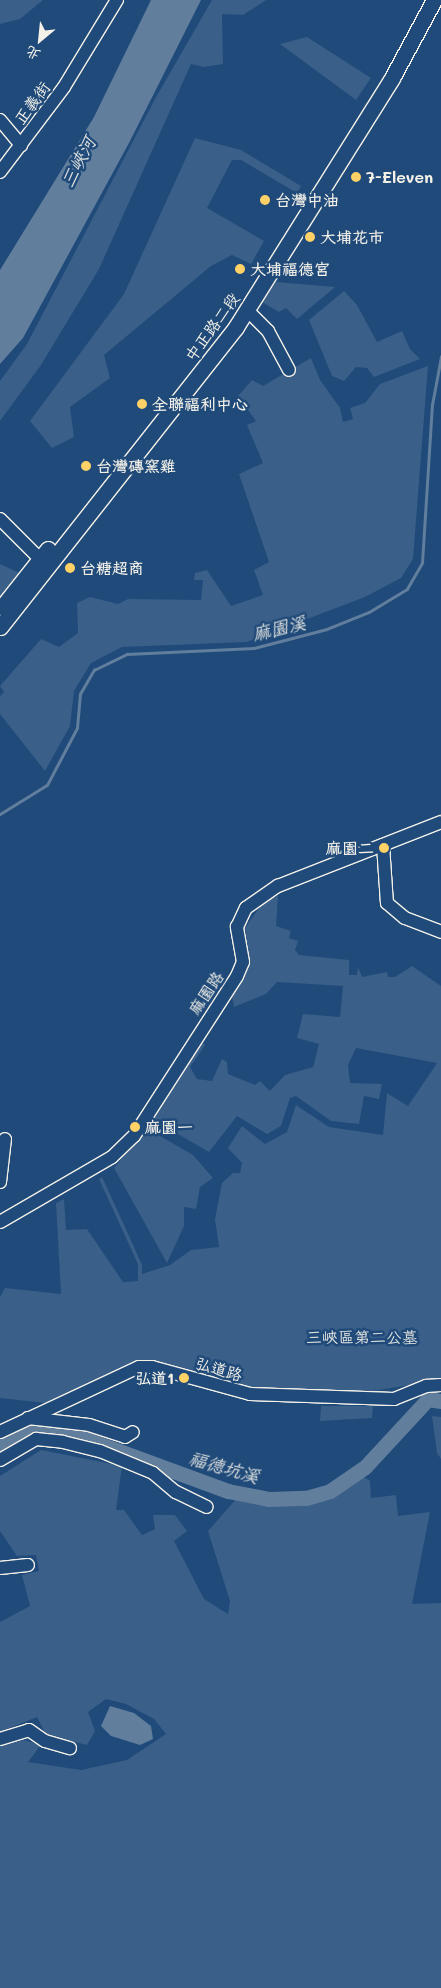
<!DOCTYPE html>
<meta charset="utf-8">
<style>
body{margin:0}
#map{position:relative;width:441px;height:1988px;overflow:hidden;background:#1f4a7a;font-family:Mali,"LXGW WenKai TC",sans-serif}
div>[style]{position:absolute}
[style*='--x']{left:calc(var(--x)*1px);top:calc(var(--y)*1px);width:calc(var(--w)*1px);rotate:calc(var(--a)*1deg)}
.green>*{inset:0;background:#3a5f88}
.water>*{inset:0;background:#627e9d}
.stream>*{height:2.5px;margin:-1.25px;padding:0 1.25px;transform-origin:1.25px;border-radius:1.25px;background:#627e9d}
.river>*{height:15px;margin:-7.5px;padding:0 7.5px;transform-origin:7.5px;border-radius:7.5px;background:#627e9d}
.roads{filter:drop-shadow(1px 0 #f4f1e8) drop-shadow(-1px 0 #f4f1e8) drop-shadow(0 1px #f4f1e8) drop-shadow(0 -1px #f4f1e8)}
.minor>*{height:12px;margin:-6px;padding:0 6px;transform-origin:6px;border-radius:6px;background:#1f4a7a}
.major>*{height:15px;margin:-7.5px;padding:0 7.5px;transform-origin:7.5px;border-radius:7.5px;background:#1f4a7a}
.dots>*{width:14px;height:14px;translate:-50% -50%;box-sizing:border-box;border:2px solid #1f4a7a;border-radius:50%}
span{translate:-50% -50%;white-space:nowrap;text-align:center;line-height:1.15;-webkit-text-stroke:5px #1f4a7a;paint-order:stroke}
.street-label{font-size:16px;color:#f4f1e8}
.poi-label{font-size:16px;color:#f4f1e8;font-weight:700}
.left{translate:0 -50%;text-align:left}
.right{translate:-100% -50%;text-align:right}
.park-label{font-size:16px;color:#e1e2de}
.water-label{font-size:18px;color:#dee0dd;font-style:italic}
.north{position:absolute;left:15px;top:15px;width:50px;height:50px;-webkit-text-stroke:4px #1f4a7a;paint-order:stroke;rotate:208deg;font-size:14px;font-weight:700;line-height:20px;text-align:center;color:#f4f1e8}
.north::after{content:'';display:block;margin:auto;width:18px;height:22px;background:#f4f1e8;clip-path:polygon(50% 0,100% 100%,50% 72%,0 100%)}
</style>
<div id="map">
<div class="green">
<div style="clip-path:polygon(0 0,43px 0,20px 19px,0 24px)"></div>
<div style="clip-path:polygon(212px 0,266px 0,243px 15px,222px 14px,223px 64px,204px 67px,191px 64px,99px 269px,41px 365px,0 421px,0 381px,27px 344px,155px 99px)"></div>
<div style="clip-path:polygon(307px 37px,371px 78px,356px 100px,280px 44px)"></div>
<div style="clip-path:polygon(195px 138px,241px 150px,301px 186px,297px 193px,241px 160px,232px 160px,207px 208px,264px 241px,251px 264px,232px 255px,211px 266px,104px 355px,110px 378px,70px 407px,74px 437px,52px 448px,30px 421px,124px 294px)"></div>
<div style="clip-path:polygon(276px 282px,335px 287px,297px 319px,286px 308px,279px 312px,262px 302px)"></div>
<div style="clip-path:polygon(344px 291px,357px 305px,377px 342px,402px 331px,410px 349px,420px 359px,374px 377px,367px 368px,356px 367px,344px 381px,332px 376px,309px 320px)"></div>
<div style="clip-path:polygon(311px 358px,320px 380px,340px 408px,343px 422px,353px 419px,350px 408px,365px 403px,380px 384px,428px 366px,413px 559px,401px 578px,365px 597px,247px 642px,122px 647px,91px 663px,74px 691px,70px 726px,45px 771px,0 714px,0 696px,4px 692px,0 686px,41px 639px,59px 647px,78px 633px,77px 603px,90px 597px,118px 604px,128px 599px,201px 600px,203px 580px,194px 580px,195px 573px,207px 570px,231px 606px,263px 595px,254px 570px,269px 562px,239px 474px,263px 463px,247px 425px,256px 421px,238px 396px,252px 380px,263px 386px)"></div>
<div style="clip-path:polygon(0 564px,22px 574px,0 600px)"></div>
<div style="clip-path:polygon(278px 896px,276px 926px,291px 931px,289px 938px,298px 941px,295px 950px,299px 955px,349px 960px,349px 975px,357px 975px,358px 967px,362px 977px,387px 972px,388px 977px,395px 977px,412px 966px,441px 986px,441px 1380px,360px 1393px,238px 1388px,143px 1360px,45px 1403px,0 1398px,0 1297px,5px 1288px,61px 1294px,56px 1203px,64px 1199px,66px 1230px,87px 1229px,123px 1282px,138px 1281px,138px 1264px,99px 1179px,102px 1177px,124px 1225px,142px 1265px,142px 1274px,170px 1265px,191px 1250px,219px 1247px,215px 1219px,222px 1183px,233px 1173px,240px 1173px,242px 1163px,228px 1148px,242px 1126px,265px 1144px,287px 1132px,296px 1105px,329px 1127px,383px 1135px,387px 1093px,408px 1106px,437px 1063px,356px 1048px,348px 1065px,350px 1083px,382px 1084px,379px 1099px,364px 1096px,359px 1124px,331px 1121px,296px 1096px,290px 1098px,281px 1126px,267px 1134px,237px 1116px,209px 1152px,152px 1119px,201px 1041px,205px 1045px,190px 1067px,197px 1079px,212px 1081px,222px 1059px,227px 1062px,228px 1074px,255px 1085px,260px 1081px,270px 1091px,285px 1075px,313px 1067px,319px 1044px,297px 1038px,303px 1014px,340px 1017px,343px 986px,277px 982px,266px 994px,234px 1007px,232px 997px,250px 963px,245px 928px,264px 901px)"></div>
<div style="clip-path:polygon(146px 1128px,193px 1155px,213px 1178px,200px 1187px,196px 1209px,184px 1207px,184px 1226px,167px 1263px,114px 1168px)"></div>
<div style="clip-path:polygon(321px 1406px,373px 1406px,372px 1418px,320px 1421px)"></div>
<div style="clip-path:polygon(432px 1416px,441px 1417px,441px 1459px,437px 1453px)"></div>
<div style="clip-path:polygon(41px 1450px,122px 1466px,116px 1510px,124px 1510px,142px 1535px,155px 1529px,153px 1515px,175px 1515px,187px 1531px,174px 1541px,204px 1599px,228px 1614px,230px 1601px,208px 1531px,237px 1498px,304px 1505px,331px 1498px,363px 1476px,370px 1481px,371px 1498px,396px 1495px,398px 1516px,430px 1512px,412px 1604px,441px 1603px,441px 1988px,0 1988px,0 1746px,24px 1740px,41px 1745px,28px 1762px,81px 1770px,127px 1760px,166px 1734px,154px 1719px,126px 1704px,106px 1699px,88px 1712px,95px 1731px,87px 1745px,46px 1735px,37px 1717px,0 1732px,0 1622px,30px 1606px,22px 1575px,39px 1571px,36px 1555px,17px 1556px,0 1531px,0 1476px)"></div>
</div>
<div class="water">
<div style="clip-path:polygon(151px 0,201px 0,129px 143px,23px 338px,0 364px,0 270px,94px 117px)"></div>
<div style="clip-path:polygon(110px 1706px,134px 1713px,151px 1726px,153px 1739px,140px 1745px,111px 1736px,101px 1726px)"></div>
</div>
<div class="stream">
<div style="--x:0;--y:814;--w:55;--a:-31.7"></div>
<div style="--x:47;--y:785;--w:64;--a:-62.2"></div>
<div style="--x:77;--y:728;--w:34;--a:-85"></div>
<div style="--x:80;--y:694;--w:28;--a:-60"></div>
<div style="--x:94;--y:670;--w:37;--a:-26"></div>
<div style="--x:127;--y:654;--w:127;--a:-2.7"></div>
<div style="--x:254;--y:648;--w:75;--a:-14.6"></div>
<div style="--x:327;--y:629;--w:45;--a:-22"></div>
<div style="--x:369;--y:612;--w:44;--a:-31.2"></div>
<div style="--x:407;--y:589;--w:30;--a:-60"></div>
<div style="--x:422;--y:563;--w:158;--a:-86.4"></div>
<div style="--x:432;--y:405;--w:49;--a:-79.4"></div>
</div>
<div class="river">
<div style="--x:0;--y:1446;--w:30;--a:-33"></div>
<div style="--x:25;--y:1430;--w:37;--a:0"></div>
<div style="--x:62;--y:1430;--w:177;--a:20.2"></div>
<div style="--x:228;--y:1491;--w:42;--a:11"></div>
<div style="--x:269;--y:1499;--w:37;--a:-2"></div>
<div style="--x:306;--y:1498;--w:25;--a:-16"></div>
<div style="--x:330;--y:1491;--w:42;--a:-34.4"></div>
<div style="--x:365;--y:1467;--w:93;--a:-47.2"></div>
<div style="--x:428;--y:1399;--w:13;--a:9"></div>
</div>
<div class="roads">
<div class="minor">
<div style="--x:0;--y:120;--w:33;--a:50"></div>
<div style="--x:0;--y:172;--w:106;--a:-53"></div>
<div style="--x:64;--y:87;--w:102;--a:-58.7"></div>
<div style="--x:247;--y:310;--w:30;--a:45"></div>
<div style="--x:268;--y:331;--w:44;--a:61.7"></div>
<div style="--x:0;--y:519;--w:57;--a:45"></div>
<div style="--x:383;--y:845;--w:58;--a:86.1"></div>
<div style="--x:387;--y:903;--w:23;--a:40"></div>
<div style="--x:405;--y:918;--w:39;--a:21"></div>
<div style="--x:0;--y:1182;--w:43;--a:-83.4"></div>
<div style="--x:0;--y:1222;--w:129;--a:-30.1"></div>
<div style="--x:112;--y:1157;--w:30;--a:-44"></div>
<div style="--x:134;--y:1136;--w:190;--a:-57.2"></div>
<div style="--x:237;--y:976;--w:15;--a:-67"></div>
<div style="--x:243;--y:962;--w:36;--a:-100"></div>
<div style="--x:237;--y:927;--w:21;--a:-65"></div>
<div style="--x:246;--y:908;--w:39;--a:-35"></div>
<div style="--x:278;--y:886;--w:175;--a:-21.4"></div>
<div style="--x:28;--y:1418;--w:61;--a:6.5"></div>
<div style="--x:89;--y:1425;--w:38;--a:18"></div>
<div style="--x:125;--y:1437;--w:9;--a:-32"></div>
<div style="--x:0;--y:1432;--w:153;--a:-25.1"></div>
<div style="--x:139;--y:1367;--w:13;--a:0"></div>
<div style="--x:152;--y:1367;--w:102;--a:15.4"></div>
<div style="--x:250;--y:1394;--w:144;--a:2"></div>
<div style="--x:394;--y:1399;--w:35;--a:-22"></div>
<div style="--x:426;--y:1386;--w:15;--a:-4"></div>
<div style="--x:0;--y:1460;--w:42;--a:-30.3"></div>
<div style="--x:36;--y:1439;--w:27;--a:6"></div>
<div style="--x:63;--y:1442;--w:38;--a:14"></div>
<div style="--x:100;--y:1451;--w:57;--a:22.5"></div>
<div style="--x:153;--y:1473;--w:30;--a:40"></div>
<div style="--x:176;--y:1492;--w:34;--a:26"></div>
<div style="--x:0;--y:1568;--w:28;--a:-6"></div>
<div style="--x:0;--y:1739;--w:30;--a:-17"></div>
<div style="--x:29;--y:1730;--w:19;--a:35"></div>
<div style="--x:45;--y:1741;--w:26;--a:16"></div>
</div>
<div class="major">
<div style="--x:2;--y:607;--w:74;--a:-51.6"></div>
<div style="--x:0;--y:627;--w:382;--a:-51.8"></div>
<div style="--x:236;--y:327;--w:294;--a:-57.9"></div>
<div style="--x:392;--y:78;--w:89;--a:-61.7"></div>
</div>
</div>
<div class="dots">
<div style="left:356px;top:177px;background:#ffd166"></div>
<div style="left:265px;top:200px;background:#ffd166"></div>
<div style="left:310px;top:237px;background:#ffd166"></div>
<div style="left:240px;top:269px;background:#ffd166"></div>
<div style="left:142px;top:404px;background:#ffd166"></div>
<div style="left:86px;top:466px;background:#ffd166"></div>
<div style="left:70px;top:568px;background:#ffd166"></div>
<div style="left:384px;top:848px;background:#ffd166"></div>
<div style="left:135px;top:1127px;background:#ffd166"></div>
<div style="left:184px;top:1378px;background:#ffd166"></div>
</div>
<div class="street-label">
<span style="left:32px;top:103px;rotate:-54deg">正義街</span>
<span style="left:212px;top:327px;rotate:-54deg">中正路二段</span>
<span style="left:206px;top:993px;rotate:-56deg">麻園路</span>
<span style="left:219px;top:1369px;rotate:16deg">弘道路</span>
</div>
<div class="poi-label">
<span class="left" style="left:366px;top:177px">7-Eleven</span>
<span class="left" style="left:275px;top:200px">台灣中油</span>
<span class="left" style="left:320px;top:237px">大埔花市</span>
<span class="left" style="left:250px;top:269px">大埔福德宮</span>
<span class="left" style="left:152px;top:404px">全聯福利中心</span>
<span class="left" style="left:96px;top:466px">台灣磚窯雞</span>
<span class="left" style="left:80px;top:568px">台糖超商</span>
<span class="right" style="left:374px;top:848px">麻園二</span>
<span class="left" style="left:145px;top:1127px">麻園一</span>
<span class="right" style="left:174px;top:1378px">弘道1</span>
</div>
<div class="park-label">
<span style="left:362px;top:1337px">三峽區第二公墓</span>
</div>
<div class="water-label">
<span style="left:78px;top:162px;rotate:-63deg">三峽河</span>
<span style="left:279px;top:628px;rotate:-13deg">麻園溪</span>
<span style="left:224px;top:1467px;rotate:16deg">福德坑溪</span>
</div>
<div class="north">北</div>
</div>
